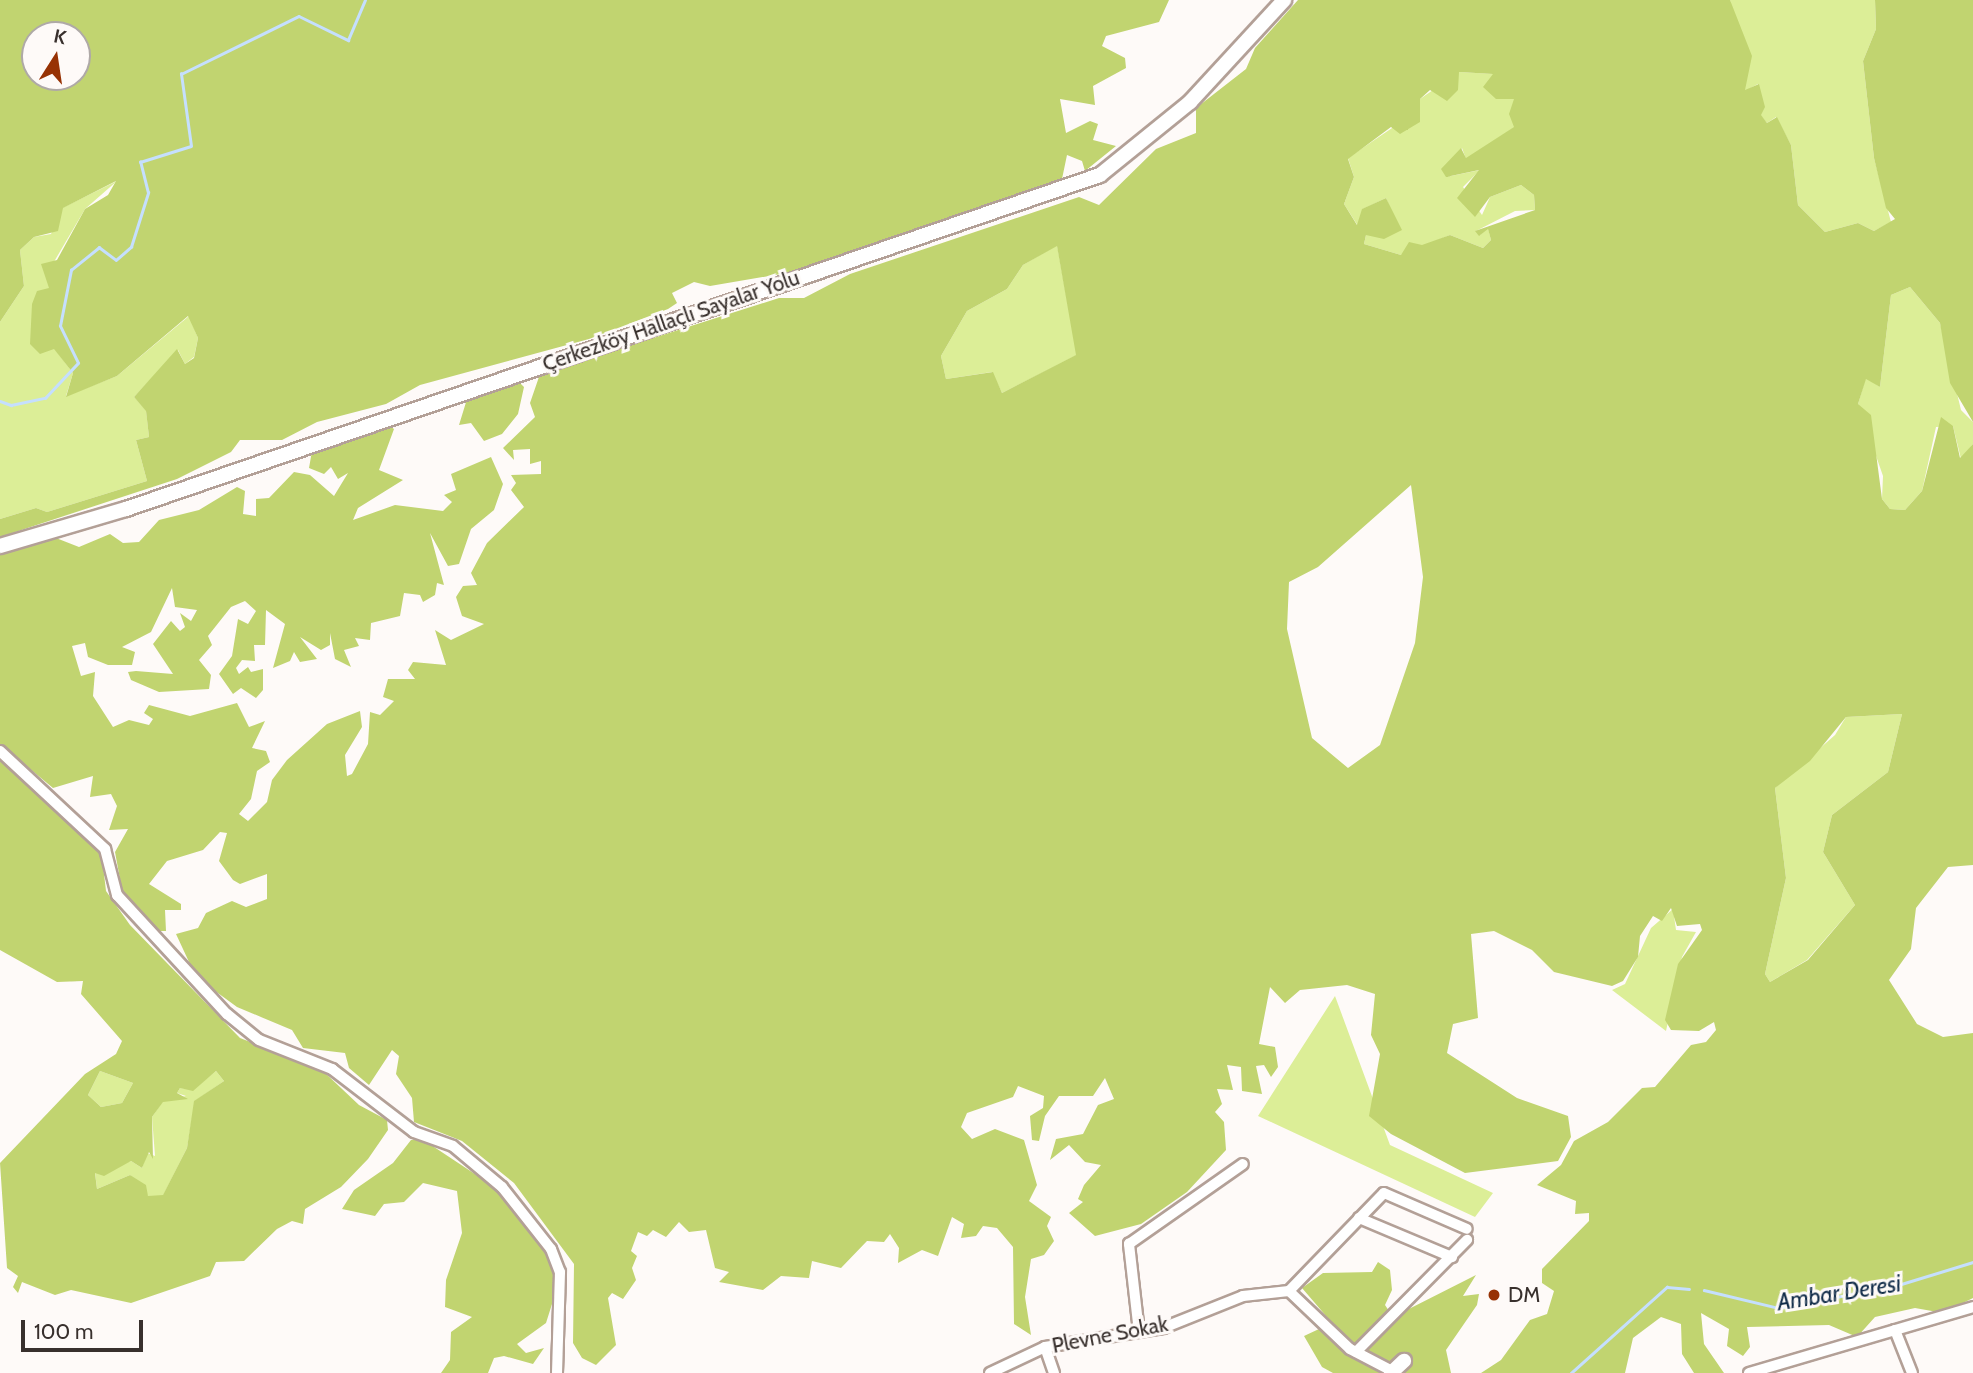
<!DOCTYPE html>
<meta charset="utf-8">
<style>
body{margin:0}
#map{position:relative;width:1973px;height:1373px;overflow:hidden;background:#fefaf8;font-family:Cabin,sans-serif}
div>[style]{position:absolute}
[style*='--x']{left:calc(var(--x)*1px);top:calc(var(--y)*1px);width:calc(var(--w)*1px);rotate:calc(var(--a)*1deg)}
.green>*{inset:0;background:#dcee97}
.forest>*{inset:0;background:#c1d470}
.stream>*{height:2.5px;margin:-1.25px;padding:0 1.25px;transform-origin:1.25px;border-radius:1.25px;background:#c5dffe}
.roads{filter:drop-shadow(2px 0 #b3a097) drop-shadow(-2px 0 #b3a097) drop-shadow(0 2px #b3a097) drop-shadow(0 -2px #b3a097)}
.street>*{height:10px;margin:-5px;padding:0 5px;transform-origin:5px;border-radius:5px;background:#fff}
.secondary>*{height:14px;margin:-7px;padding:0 7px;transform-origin:7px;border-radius:7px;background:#fff}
.dots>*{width:19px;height:19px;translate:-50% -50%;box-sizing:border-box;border:4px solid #fefaf8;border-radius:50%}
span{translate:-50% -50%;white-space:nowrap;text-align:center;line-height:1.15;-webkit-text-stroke:6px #fefaf8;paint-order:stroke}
.street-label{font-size:21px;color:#38302d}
.poi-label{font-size:21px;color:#38302d}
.left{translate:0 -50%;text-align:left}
.water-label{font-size:23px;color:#112c49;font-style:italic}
.north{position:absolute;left:21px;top:21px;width:70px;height:70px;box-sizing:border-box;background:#fefaf8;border:2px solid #afa9a7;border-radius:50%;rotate:12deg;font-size:19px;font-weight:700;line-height:28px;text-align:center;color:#38302d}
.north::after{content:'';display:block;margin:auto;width:24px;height:32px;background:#973204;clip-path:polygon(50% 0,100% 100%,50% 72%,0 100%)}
.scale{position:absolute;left:21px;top:1320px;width:122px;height:32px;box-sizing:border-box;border:4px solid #38302d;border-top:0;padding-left:9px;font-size:21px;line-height:24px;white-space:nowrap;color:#38302d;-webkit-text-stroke:5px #fefaf8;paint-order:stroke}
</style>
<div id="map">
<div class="green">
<div style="clip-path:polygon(1730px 0,1875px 0,1876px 29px,1863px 61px,1874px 158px,1891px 222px,1874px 231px,1858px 223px,1825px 232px,1798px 205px,1791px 145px,1776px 117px,1767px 123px,1760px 115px,1758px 84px,1745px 91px)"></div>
<div style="clip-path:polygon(1459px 72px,1494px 74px,1484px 87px,1514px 99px,1515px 127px,1466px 159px,1462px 148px,1446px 177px,1480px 170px,1463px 187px,1482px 215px,1490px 197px,1521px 185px,1534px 195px,1535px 210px,1515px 211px,1476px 231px,1480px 235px,1488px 228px,1491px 240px,1483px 248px,1450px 235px,1401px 255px,1364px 244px,1366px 235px,1396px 223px,1386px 198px,1363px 209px,1358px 226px,1344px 204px,1354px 177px,1348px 158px,1417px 111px,1420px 99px)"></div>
<div style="clip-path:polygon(117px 181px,85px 209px,48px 272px,54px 348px,73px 373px,66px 396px,117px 376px,189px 316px,198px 338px,194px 357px,185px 364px,178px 350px,134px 397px,146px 410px,149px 437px,136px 440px,147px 481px,47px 512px,36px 508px,0 519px,0 322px,24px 286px,20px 250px,34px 237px,51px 234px,62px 208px)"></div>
<div style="clip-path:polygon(1057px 245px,1077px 355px,1002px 393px,992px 372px,946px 379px,941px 356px,967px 311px,1007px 289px,1023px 265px)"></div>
<div style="clip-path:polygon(1910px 287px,1940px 323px,1961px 410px,1973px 422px,1973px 444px,1961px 459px,1953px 426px,1936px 427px,1922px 491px,1905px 510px,1890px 509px,1882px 499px,1883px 476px,1858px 404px,1866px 377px,1880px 387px,1891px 295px)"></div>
<div style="clip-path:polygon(1902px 714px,1888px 772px,1832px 815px,1823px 852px,1855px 905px,1807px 960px,1770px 982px,1765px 974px,1786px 878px,1775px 788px,1835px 735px,1846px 717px)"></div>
<div style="clip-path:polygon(1673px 909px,1676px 930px,1696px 932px,1682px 957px,1666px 1031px,1612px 990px,1625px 984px,1651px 928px)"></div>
<div style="clip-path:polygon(1335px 996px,1390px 1145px,1493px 1193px,1475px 1217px,1258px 1116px)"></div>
<div style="clip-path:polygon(100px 1071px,133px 1083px,122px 1103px,101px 1107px,88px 1095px)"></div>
<div style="clip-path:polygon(216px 1071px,224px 1081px,195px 1101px,187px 1148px,163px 1196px,148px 1196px,130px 1175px,97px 1189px,95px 1172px,131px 1161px,142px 1168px,147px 1153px,155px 1156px,152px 1117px,163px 1101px,186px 1096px,177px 1093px,180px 1088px,194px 1089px)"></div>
</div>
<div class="forest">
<div style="clip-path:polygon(evenodd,0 0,1169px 0,1159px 22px,1106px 36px,1102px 46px,1125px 58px,1126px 68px,1093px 86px,1095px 105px,1060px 99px,1066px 133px,1090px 121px,1098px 124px,1093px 140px,1116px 146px,1085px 171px,1082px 161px,1067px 155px,1062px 179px,909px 235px,816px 268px,710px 286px,694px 282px,672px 293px,677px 303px,668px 309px,589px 339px,420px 385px,386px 404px,317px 422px,282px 440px,240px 440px,231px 452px,177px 479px,0 537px,0 519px,36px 508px,47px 512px,147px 481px,136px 440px,149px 437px,146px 411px,134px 397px,177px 349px,185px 364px,194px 358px,198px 338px,188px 316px,117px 376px,66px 397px,73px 373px,54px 349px,40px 354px,30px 344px,32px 304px,37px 291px,49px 288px,41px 264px,57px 260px,85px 209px,108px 195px,116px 181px,63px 208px,58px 231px,34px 237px,20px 250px,24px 286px,0 322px,0 0,35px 35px,77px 35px,77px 77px,35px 77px,35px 35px)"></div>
<div style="clip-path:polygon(evenodd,1298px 0,1730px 0,1752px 56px,1745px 90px,1759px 84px,1765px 107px,1761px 115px,1767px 123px,1777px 117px,1791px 145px,1798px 205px,1825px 232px,1858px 223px,1874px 231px,1895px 219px,1886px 208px,1874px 158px,1863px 61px,1876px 29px,1875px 0,1973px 0,1973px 422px,1950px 383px,1940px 323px,1910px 287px,1891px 295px,1880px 387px,1866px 379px,1858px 404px,1871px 415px,1882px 499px,1890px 509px,1905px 510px,1922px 491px,1941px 417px,1953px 426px,1960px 458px,1973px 444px,1973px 865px,1948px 867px,1916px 908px,1911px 949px,1889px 980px,1917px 1024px,1943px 1037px,1973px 1033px,1973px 1298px,1943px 1313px,1915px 1308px,1875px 1317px,1857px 1337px,1829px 1325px,1747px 1327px,1750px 1347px,1743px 1356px,1727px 1346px,1729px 1329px,1701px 1313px,1704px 1344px,1724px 1373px,1694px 1373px,1682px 1354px,1681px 1324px,1661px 1317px,1633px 1338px,1625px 1373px,1481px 1373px,1501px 1360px,1530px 1320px,1547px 1314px,1554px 1291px,1542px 1283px,1542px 1269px,1589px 1221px,1589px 1213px,1575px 1214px,1576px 1201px,1537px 1185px,1561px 1165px,1574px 1141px,1608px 1122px,1642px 1088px,1655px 1087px,1691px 1045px,1706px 1042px,1716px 1030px,1714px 1022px,1699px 1031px,1671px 1030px,1665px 1020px,1678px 964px,1702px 930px,1700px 924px,1677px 926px,1671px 908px,1662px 921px,1653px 916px,1640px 936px,1638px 957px,1623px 981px,1612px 986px,1554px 972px,1532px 950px,1494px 931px,1471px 934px,1478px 1018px,1453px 1024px,1447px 1053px,1517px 1098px,1568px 1116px,1571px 1137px,1558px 1161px,1465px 1173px,1391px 1134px,1369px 1116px,1380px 1054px,1371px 1035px,1375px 994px,1347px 985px,1300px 990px,1285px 1003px,1270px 987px,1259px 1044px,1275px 1047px,1278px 1067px,1271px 1077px,1264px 1065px,1256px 1066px,1262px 1094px,1242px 1091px,1241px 1067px,1227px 1065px,1233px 1090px,1217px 1089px,1222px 1104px,1215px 1112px,1224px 1122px,1226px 1150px,1187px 1192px,1141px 1224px,1095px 1236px,1069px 1213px,1083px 1202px,1078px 1199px,1084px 1185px,1101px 1165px,1085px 1162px,1069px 1145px,1050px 1160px,1056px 1139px,1083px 1134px,1098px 1105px,1114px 1099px,1105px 1078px,1093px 1096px,1059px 1096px,1045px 1116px,1039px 1141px,1032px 1140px,1030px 1116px,1043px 1108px,1044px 1096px,1018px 1086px,1013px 1097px,967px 1113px,961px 1127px,972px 1139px,995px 1129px,1024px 1140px,1037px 1185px,1029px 1201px,1051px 1217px,1047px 1226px,1054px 1241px,1044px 1255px,1031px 1259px,1025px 1297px,1031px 1335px,1014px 1324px,1013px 1247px,997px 1228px,983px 1226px,976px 1236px,961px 1238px,964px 1224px,952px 1217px,938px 1256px,922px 1250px,898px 1263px,899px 1248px,890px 1234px,884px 1242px,867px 1241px,841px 1268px,812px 1261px,809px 1278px,781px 1276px,763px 1290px,719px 1282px,729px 1272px,715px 1268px,706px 1230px,689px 1232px,679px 1222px,666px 1237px,653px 1230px,647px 1236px,638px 1232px,631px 1251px,637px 1256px,632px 1268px,636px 1280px,623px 1299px,612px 1293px,608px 1298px,616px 1345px,596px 1365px,582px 1358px,573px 1343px,574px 1264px,514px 1183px,462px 1141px,414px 1122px,412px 1098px,396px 1074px,399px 1056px,392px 1050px,369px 1085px,349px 1068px,345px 1053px,303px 1048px,292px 1030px,237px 1007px,196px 977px,176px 934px,198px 928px,206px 913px,232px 901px,246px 907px,267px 899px,267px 874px,240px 884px,233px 880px,219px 861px,227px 833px,220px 832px,203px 850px,167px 861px,149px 884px,181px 904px,181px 910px,165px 910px,166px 931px,156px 931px,122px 890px,115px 852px,128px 829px,109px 830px,117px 806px,111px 794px,90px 797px,93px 776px,53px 788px,0 744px,0 553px,56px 538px,79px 547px,110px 534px,123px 543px,139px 542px,159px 520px,199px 510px,237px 487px,245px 491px,243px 514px,256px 516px,256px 499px,269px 498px,294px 472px,310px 475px,334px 496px,348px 473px,338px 479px,331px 467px,324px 474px,309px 468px,312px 451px,388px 425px,394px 429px,379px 470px,403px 480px,358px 508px,353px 520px,395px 505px,443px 511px,452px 502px,444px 495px,456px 490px,451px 474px,491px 457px,503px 484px,494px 510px,471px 529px,459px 564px,448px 566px,430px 533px,444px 585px,437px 583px,435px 595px,423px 602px,420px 595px,404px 593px,400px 616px,371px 623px,370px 640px,355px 638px,359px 646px,344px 650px,351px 667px,335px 659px,330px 633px,330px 645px,321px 650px,300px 637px,317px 659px,300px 662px,294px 652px,290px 661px,273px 668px,285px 624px,266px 610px,265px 645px,254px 645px,255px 661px,242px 660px,236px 668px,239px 674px,248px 667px,251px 672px,263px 669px,263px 690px,256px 698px,241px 688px,233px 694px,219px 674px,232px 656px,238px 619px,248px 624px,256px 611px,245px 601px,231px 607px,208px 636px,212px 645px,199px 660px,211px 675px,209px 689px,159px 692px,131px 680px,128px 672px,136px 671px,173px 674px,153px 644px,171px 621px,180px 631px,185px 627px,180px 613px,191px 621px,197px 610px,175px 607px,172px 588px,151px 632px,122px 647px,135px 652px,132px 665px,108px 665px,88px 657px,85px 643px,72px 646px,81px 676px,95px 672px,93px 696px,113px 727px,129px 720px,149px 725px,153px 719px,144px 713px,149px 705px,190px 716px,237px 703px,249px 727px,265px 721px,252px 748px,266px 751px,270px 762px,257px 771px,251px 799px,239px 814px,248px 821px,267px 802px,272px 780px,287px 760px,327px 724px,360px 711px,362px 727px,345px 755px,347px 776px,352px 774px,368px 744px,370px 712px,380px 715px,394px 701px,383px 697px,388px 679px,415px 679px,408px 670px,413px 662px,446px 665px,435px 630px,451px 640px,484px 624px,462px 616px,456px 597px,463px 586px,477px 585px,471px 573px,487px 543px,524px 507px,511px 490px,516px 483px,511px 475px,541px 474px,541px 461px,530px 464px,530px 449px,513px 450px,514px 460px,503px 448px,535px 417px,530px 403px,540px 374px,779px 298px,804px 298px,850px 274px,1079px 197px,1099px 205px,1156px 149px,1196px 133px,1196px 108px,1246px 69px,1255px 48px,1298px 0,1459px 72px,1493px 74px,1483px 87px,1496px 99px,1514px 99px,1509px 114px,1514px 127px,1466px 158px,1461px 148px,1441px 169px,1446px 177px,1479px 170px,1457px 198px,1475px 217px,1490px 197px,1521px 185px,1534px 195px,1535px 210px,1475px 231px,1479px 236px,1488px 229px,1491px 240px,1483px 248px,1450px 235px,1422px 245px,1409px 242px,1401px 255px,1364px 244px,1366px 235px,1384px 239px,1402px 230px,1386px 198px,1362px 209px,1357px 225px,1344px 204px,1354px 177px,1348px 159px,1391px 127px,1400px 134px,1420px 122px,1420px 99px,1430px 90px,1447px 101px,1458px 90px,1459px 72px,1298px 0,1057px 246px,1076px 355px,1002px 393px,993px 372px,946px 379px,941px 356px,967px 311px,1007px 289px,1023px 265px,1057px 246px,1298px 0,1411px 485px,1423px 577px,1415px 643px,1380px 745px,1348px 768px,1312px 738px,1287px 629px,1289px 582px,1318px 567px,1411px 485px,1298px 0,1902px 714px,1888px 772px,1832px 815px,1823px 852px,1855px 905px,1808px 960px,1770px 982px,1765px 974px,1786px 878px,1775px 788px,1810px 761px,1846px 717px,1902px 714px)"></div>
<div style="clip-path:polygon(517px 380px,524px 387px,518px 414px,502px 434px,484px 441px,471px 423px,459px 425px,467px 399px)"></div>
<div style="clip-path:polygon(evenodd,0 760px,90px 840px,102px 857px,106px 891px,130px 925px,240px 1038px,323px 1071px,359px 1105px,387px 1120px,388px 1130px,368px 1159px,341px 1187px,305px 1209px,303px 1224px,292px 1221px,277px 1229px,244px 1261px,216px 1262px,210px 1276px,131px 1303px,71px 1290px,55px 1295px,22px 1282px,18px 1293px,13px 1287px,18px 1276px,7px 1268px,0 1163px,85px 1074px,116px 1054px,122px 1041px,81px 994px,83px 981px,57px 982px,0 950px,0 760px,100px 1071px,133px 1083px,122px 1103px,101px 1107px,88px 1095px,100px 1071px,0 760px,216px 1071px,224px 1081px,194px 1101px,187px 1148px,163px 1195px,148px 1196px,146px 1185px,130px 1175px,97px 1189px,95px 1173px,104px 1176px,131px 1161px,142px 1168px,149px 1152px,153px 1159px,152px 1117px,163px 1102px,188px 1099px,177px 1093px,180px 1088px,193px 1091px,216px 1071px)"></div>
<div style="clip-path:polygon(422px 1139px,493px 1186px,545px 1248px,558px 1285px,546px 1323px,517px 1344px,526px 1353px,544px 1348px,533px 1364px,504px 1356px,494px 1358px,488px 1373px,441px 1373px,450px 1360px,451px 1332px,472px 1317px,445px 1307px,446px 1280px,462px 1233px,457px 1191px,423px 1183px,404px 1202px,384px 1204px,375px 1216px,342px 1209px,354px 1190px,393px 1163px,411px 1140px)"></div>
<div style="clip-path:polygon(1378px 1262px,1390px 1270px,1392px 1290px,1385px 1305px,1393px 1317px,1476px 1275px,1463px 1296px,1479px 1294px,1477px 1305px,1446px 1350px,1451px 1373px,1333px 1373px,1322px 1367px,1304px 1336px,1319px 1329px,1345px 1338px,1302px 1288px,1323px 1273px,1372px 1272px)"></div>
</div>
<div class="stream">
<div style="--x:0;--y:401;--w:12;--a:20"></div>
<div style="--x:11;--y:405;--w:35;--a:-12"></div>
<div style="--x:45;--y:398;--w:48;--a:-46.7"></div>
<div style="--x:78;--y:363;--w:41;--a:-115.9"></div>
<div style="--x:60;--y:326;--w:57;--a:-78.9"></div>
<div style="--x:71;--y:270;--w:36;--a:-39"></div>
<div style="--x:99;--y:247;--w:21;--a:37"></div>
<div style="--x:116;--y:260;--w:20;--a:-41"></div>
<div style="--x:131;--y:247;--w:57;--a:-72.5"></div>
<div style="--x:148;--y:193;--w:32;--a:-104"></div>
<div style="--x:140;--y:162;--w:53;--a:-17.4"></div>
<div style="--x:191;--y:146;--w:73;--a:-97.9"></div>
<div style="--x:181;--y:74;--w:131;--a:-26.2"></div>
<div style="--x:299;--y:16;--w:55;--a:26.1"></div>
<div style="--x:348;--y:40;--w:43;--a:-67"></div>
<div style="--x:1704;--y:1290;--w:77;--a:13.5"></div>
<div style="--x:1779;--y:1308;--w:121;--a:-10.9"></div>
<div style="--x:1898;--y:1285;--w:78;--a:-17"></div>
<div style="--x:1571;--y:1373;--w:129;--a:-41.9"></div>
<div style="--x:1667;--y:1287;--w:22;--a:5"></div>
</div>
<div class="roads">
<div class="street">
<div style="--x:0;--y:751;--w:144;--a:43"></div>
<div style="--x:105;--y:849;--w:48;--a:75.4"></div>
<div style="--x:117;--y:895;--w:162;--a:47.3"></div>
<div style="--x:227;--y:1014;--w:41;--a:39.1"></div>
<div style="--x:259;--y:1040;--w:79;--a:21.7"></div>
<div style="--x:332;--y:1069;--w:103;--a:37.5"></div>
<div style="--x:414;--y:1132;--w:41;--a:19.7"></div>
<div style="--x:453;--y:1146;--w:64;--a:39.9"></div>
<div style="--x:502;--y:1187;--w:79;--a:51.7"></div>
<div style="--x:551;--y:1249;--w:25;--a:69"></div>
<div style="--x:560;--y:1272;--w:101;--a:91.7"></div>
<div style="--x:1359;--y:1218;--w:101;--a:22.8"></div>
<div style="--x:1289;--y:1291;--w:136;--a:-45.9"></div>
<div style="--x:1384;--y:1193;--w:90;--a:23.4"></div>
<div style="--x:1895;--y:1330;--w:46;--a:68.4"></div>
<div style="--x:1139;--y:1332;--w:89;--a:-96.5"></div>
<div style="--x:1129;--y:1244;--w:139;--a:-35.1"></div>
<div style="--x:1045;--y:1347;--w:28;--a:71"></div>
<div style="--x:1356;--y:1352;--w:158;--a:-45.3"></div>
<div style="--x:990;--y:1373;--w:61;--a:-25.3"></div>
<div style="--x:1045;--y:1347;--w:120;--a:-9.1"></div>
<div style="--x:1163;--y:1328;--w:86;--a:-21.8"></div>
<div style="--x:1243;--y:1296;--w:46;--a:-6.2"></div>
<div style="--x:1289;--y:1291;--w:84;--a:43.6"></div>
<div style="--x:1350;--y:1349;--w:47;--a:27.6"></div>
<div style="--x:1749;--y:1373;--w:234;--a:-16.4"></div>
</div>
<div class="secondary">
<div style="--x:0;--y:546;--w:131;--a:-16.4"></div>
<div style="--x:126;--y:509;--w:1030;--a:-18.93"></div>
<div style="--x:1100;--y:175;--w:116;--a:-39"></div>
<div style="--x:1190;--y:102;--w:139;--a:-47.3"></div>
<div style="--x:1391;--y:1373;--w:18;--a:-43"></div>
</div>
</div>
<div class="dots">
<div style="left:1494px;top:1295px;background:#973204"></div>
</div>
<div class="street-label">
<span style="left:671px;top:321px;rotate:-19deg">Çerkezköy Hallaçlı Sayalar Yolu</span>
<span style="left:1110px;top:1335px;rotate:-11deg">Plevne Sokak</span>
</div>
<div class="poi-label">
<span class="left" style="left:1508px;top:1295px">DM</span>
</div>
<div class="water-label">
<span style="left:1839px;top:1293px;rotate:-9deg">Ambar Deresi</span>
</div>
<div class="north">K</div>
<div class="scale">100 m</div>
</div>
